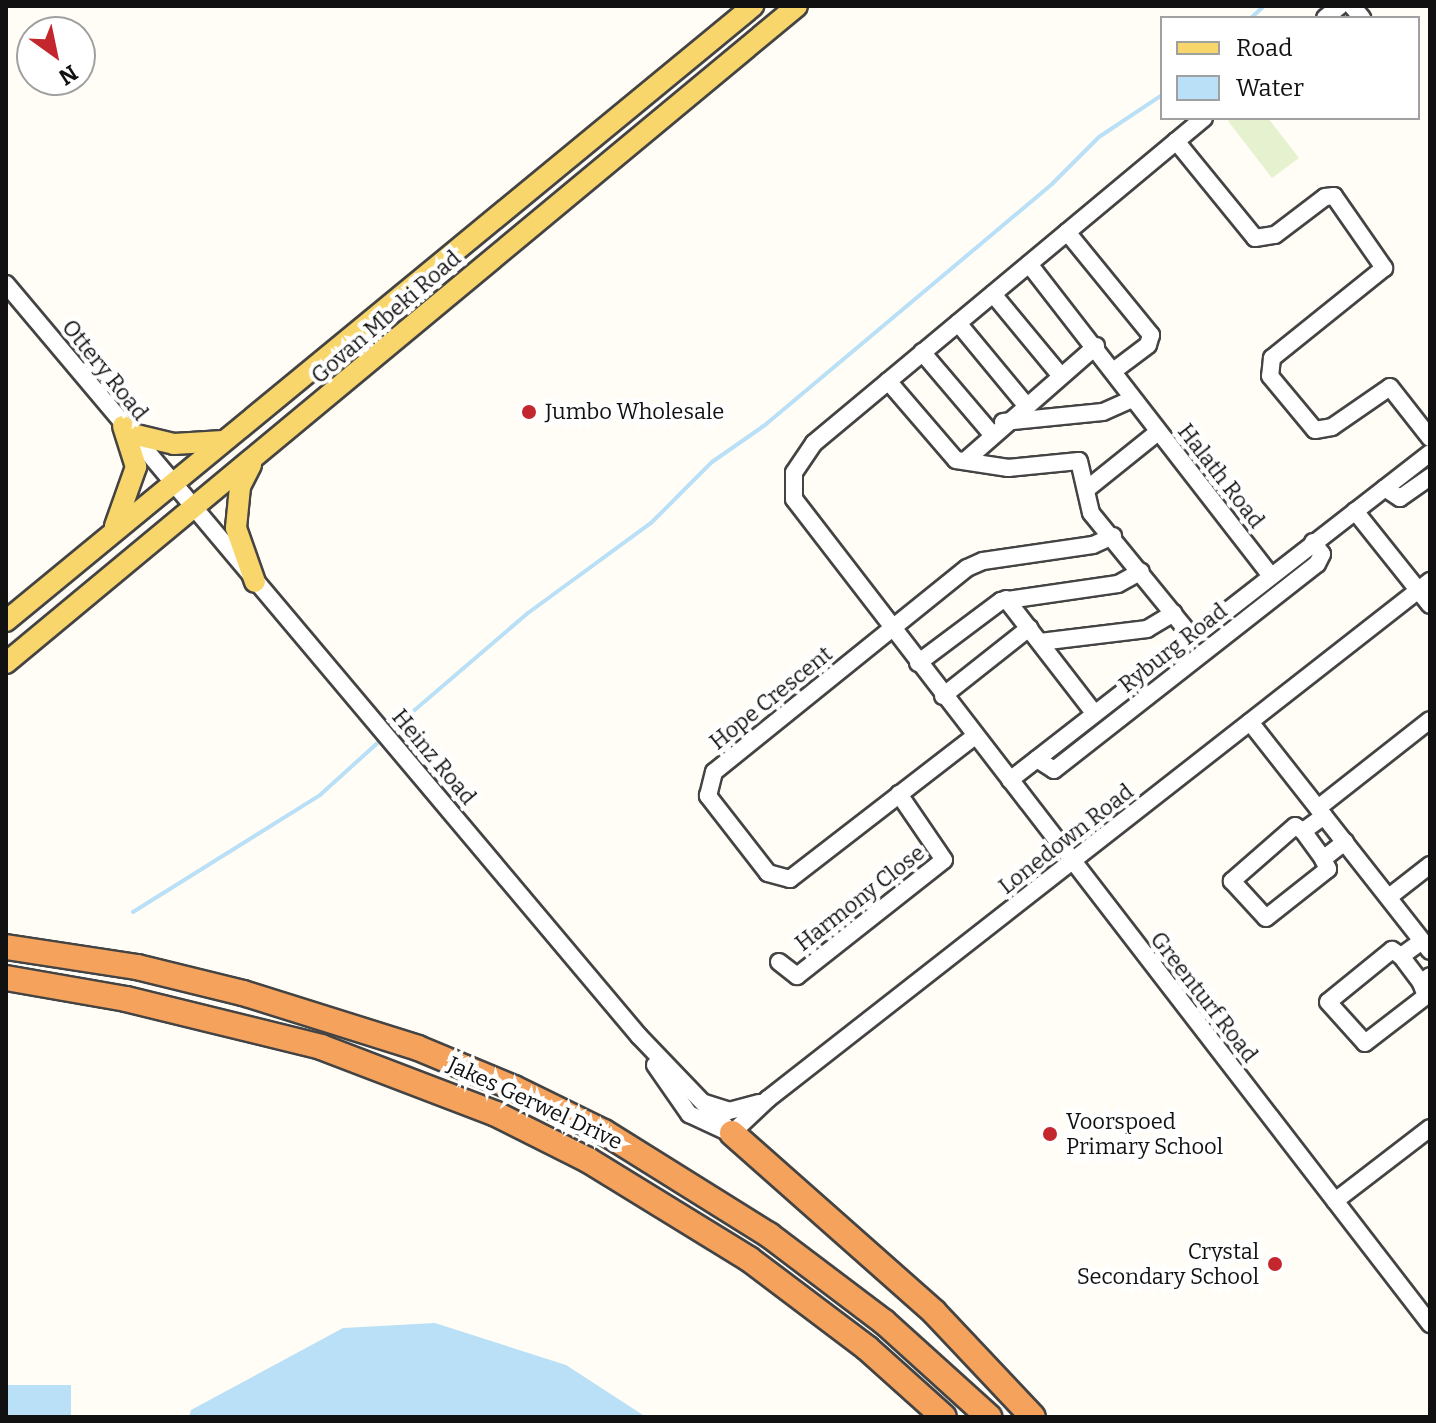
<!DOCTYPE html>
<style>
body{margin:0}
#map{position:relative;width:1436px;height:1423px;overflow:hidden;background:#fffdf5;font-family:Bitter,serif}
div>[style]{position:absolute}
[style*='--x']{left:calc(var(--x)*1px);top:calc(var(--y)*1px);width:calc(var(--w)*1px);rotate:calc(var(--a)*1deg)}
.pitch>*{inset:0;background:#e6f2cf}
.water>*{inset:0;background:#b9e0f7;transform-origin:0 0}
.stream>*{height:4px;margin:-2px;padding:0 2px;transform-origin:2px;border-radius:2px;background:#b9e0f7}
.roads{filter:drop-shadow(2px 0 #444) drop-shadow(-2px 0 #444) drop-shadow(0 2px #444) drop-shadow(0 -2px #444)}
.minor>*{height:16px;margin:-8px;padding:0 8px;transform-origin:8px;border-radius:8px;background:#fff}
.major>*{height:20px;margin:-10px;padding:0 10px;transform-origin:10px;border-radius:10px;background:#f9d66b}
.highway>*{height:24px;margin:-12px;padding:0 12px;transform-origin:12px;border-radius:12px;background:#f5a25d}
.dots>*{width:22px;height:22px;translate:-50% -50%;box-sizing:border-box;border:4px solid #fff;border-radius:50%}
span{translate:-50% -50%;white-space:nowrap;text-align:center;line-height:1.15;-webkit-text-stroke:8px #fff;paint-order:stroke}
.street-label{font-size:22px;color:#111}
.poi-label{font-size:22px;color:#111}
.left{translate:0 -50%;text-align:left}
.right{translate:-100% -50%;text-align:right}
.frame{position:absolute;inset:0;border:8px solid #111;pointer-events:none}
.legend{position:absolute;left:1160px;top:16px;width:260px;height:104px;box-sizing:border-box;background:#fff;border:2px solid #a0a0a0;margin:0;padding:10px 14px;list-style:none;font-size:24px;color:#111}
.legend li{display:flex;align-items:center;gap:16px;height:40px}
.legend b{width:40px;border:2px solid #a0a0a0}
.north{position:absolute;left:16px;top:16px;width:80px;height:80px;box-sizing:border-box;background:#fff;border:2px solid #a0a0a0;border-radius:50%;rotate:147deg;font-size:22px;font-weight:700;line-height:32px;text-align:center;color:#111}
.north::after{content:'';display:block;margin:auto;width:28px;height:36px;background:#c4262e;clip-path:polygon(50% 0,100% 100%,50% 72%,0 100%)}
</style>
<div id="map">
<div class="pitch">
<div style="clip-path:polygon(1233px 118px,1268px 118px,1299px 158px,1272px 178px,1228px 121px)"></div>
</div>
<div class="water">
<div style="clip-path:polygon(435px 1323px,566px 1365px,646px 1417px,189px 1417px,191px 1410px,343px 1328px)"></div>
<div style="left:6px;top:1385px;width:65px;height:32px"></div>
</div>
<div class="stream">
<div style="--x:1251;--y:18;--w:18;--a:-43"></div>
<div style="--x:389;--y:732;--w:183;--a:-40.6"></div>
<div style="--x:528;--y:613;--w:152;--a:-36.2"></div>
<div style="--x:651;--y:523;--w:86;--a:-45"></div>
<div style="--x:712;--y:462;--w:65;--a:-34.9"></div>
<div style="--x:765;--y:425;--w:376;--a:-40"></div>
<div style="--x:1053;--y:183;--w:65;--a:-45"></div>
<div style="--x:1099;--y:137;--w:76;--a:-33.7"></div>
<div style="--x:133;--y:912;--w:221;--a:-32"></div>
<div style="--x:320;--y:795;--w:85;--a:-42.1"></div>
</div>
<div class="roads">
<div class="minor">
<div style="--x:1352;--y:6;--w:16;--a:50"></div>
<div style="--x:1325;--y:18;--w:19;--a:-39"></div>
<div style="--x:1204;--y:118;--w:508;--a:140.19"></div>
<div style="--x:814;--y:443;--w:36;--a:124"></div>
<div style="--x:794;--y:473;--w:26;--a:90"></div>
<div style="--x:794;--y:499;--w:1042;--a:52.37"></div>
<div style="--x:1176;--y:141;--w:125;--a:50.8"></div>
<div style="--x:1255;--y:238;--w:20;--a:-9"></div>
<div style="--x:1275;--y:235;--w:63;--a:-37.2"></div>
<div style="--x:1325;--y:197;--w:9;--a:-6"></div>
<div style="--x:1334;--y:196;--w:88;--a:55.2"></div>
<div style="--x:1384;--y:268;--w:144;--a:141.2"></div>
<div style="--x:1272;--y:358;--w:18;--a:96"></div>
<div style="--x:1270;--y:376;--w:70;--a:50.2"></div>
<div style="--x:1315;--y:430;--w:17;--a:-10"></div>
<div style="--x:1332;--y:427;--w:70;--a:-34.6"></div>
<div style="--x:1390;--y:387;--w:65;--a:51.9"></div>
<div style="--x:1067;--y:232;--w:133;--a:50.8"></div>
<div style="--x:1151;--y:335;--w:10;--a:107"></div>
<div style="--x:1148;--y:345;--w:41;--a:142.9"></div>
<div style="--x:1029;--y:264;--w:395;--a:52.2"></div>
<div style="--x:6;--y:284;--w:983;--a:49.91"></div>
<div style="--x:639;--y:1036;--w:134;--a:46.2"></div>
<div style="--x:993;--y:294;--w:105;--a:50.4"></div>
<div style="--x:958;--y:323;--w:105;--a:50.4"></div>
<div style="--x:922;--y:352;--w:106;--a:49.6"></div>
<div style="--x:888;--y:381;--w:104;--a:49.3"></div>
<div style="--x:956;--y:460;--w:53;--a:8.7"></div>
<div style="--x:1008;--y:468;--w:71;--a:-5.6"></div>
<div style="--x:1079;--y:461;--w:53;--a:77"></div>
<div style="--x:1091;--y:513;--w:160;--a:50.8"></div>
<div style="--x:1003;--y:422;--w:100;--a:-5.7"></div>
<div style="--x:1103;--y:412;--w:32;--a:-24"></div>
<div style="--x:966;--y:460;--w:173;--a:-41.2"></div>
<div style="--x:1385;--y:488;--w:18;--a:34"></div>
<div style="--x:1400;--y:498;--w:37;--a:-35"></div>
<div style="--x:1087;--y:489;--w:91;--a:-38.8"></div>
<div style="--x:1355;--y:511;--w:120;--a:51.4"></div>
<div style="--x:1006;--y:599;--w:144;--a:52.3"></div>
<div style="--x:1040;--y:642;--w:108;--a:-6.9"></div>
<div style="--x:1147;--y:629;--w:31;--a:-31"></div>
<div style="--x:918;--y:663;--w:104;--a:-36.8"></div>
<div style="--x:1001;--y:601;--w:118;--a:-8.3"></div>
<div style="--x:1118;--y:584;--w:26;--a:-29"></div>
<div style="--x:943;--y:696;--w:110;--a:-38.3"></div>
<div style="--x:1250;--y:722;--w:291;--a:51.8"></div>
<div style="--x:975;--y:736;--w:234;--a:142.3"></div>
<div style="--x:790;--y:879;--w:23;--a:-165"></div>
<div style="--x:768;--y:873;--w:98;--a:-127.9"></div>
<div style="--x:708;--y:796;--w:25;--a:-76"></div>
<div style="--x:714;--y:772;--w:325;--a:-38.9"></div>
<div style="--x:967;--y:568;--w:17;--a:-24"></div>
<div style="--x:983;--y:561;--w:111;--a:-8.3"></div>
<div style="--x:1093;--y:545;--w:22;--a:-24"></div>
<div style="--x:1037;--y:759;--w:20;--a:33"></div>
<div style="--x:1054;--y:770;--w:334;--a:-38.1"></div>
<div style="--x:1317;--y:564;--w:11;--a:-63"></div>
<div style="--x:1322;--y:554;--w:15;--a:-127"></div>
<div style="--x:1010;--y:780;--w:532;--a:-37.9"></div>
<div style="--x:1318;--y:808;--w:142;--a:-38.2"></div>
<div style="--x:1324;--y:816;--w:26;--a:144"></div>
<div style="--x:1303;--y:831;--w:9;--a:-148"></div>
<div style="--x:1295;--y:826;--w:84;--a:138.9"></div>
<div style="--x:1232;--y:881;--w:50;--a:47.4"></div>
<div style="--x:1266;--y:918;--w:79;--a:-38.3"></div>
<div style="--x:1328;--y:869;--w:11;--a:-117"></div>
<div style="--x:1323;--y:859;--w:28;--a:-38"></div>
<div style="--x:1303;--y:831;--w:34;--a:54"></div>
<div style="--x:1389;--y:897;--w:52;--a:-38"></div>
<div style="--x:1422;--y:941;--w:26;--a:144"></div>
<div style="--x:1401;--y:956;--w:11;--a:-146"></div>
<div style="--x:1392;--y:950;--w:82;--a:140.9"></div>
<div style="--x:1328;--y:1002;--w:55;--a:47.9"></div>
<div style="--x:1365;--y:1043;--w:77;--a:-37.6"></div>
<div style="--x:1426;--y:996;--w:14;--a:-111"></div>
<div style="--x:1421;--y:983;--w:11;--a:-38"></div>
<div style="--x:1401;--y:956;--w:34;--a:53"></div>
<div style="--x:779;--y:962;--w:23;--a:38"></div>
<div style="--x:797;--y:976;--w:187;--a:-38.3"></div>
<div style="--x:944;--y:860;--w:80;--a:-124.3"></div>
<div style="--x:655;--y:1065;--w:60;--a:55.2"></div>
<div style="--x:689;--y:1114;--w:45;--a:24.9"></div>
<div style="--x:705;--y:1103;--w:25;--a:18"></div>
<div style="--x:729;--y:1111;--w:31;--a:-15"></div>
<div style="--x:732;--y:1133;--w:50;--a:-43.4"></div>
<div style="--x:768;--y:1099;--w:841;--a:-38.04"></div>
<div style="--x:1335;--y:1201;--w:120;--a:-37.5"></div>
</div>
<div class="major">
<div style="--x:128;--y:433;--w:47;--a:13.4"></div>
<div style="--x:174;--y:444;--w:49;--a:-3.5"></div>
<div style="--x:251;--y:465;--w:25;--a:117"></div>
<div style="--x:240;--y:487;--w:41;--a:95.6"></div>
<div style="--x:236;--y:528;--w:57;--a:70.6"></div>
<div style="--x:115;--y:526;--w:63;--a:-70.4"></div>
<div style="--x:136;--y:467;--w:43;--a:-107.6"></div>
<div style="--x:6;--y:621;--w:968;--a:-39.46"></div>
<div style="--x:6;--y:663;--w:1028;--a:-39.71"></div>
</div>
<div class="highway">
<div style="--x:6;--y:947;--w:133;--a:8.7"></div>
<div style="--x:137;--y:967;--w:109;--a:13.8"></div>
<div style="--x:243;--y:993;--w:183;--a:17.4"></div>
<div style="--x:418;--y:1048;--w:104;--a:22.6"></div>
<div style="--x:514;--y:1088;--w:100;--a:26.1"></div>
<div style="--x:604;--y:1132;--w:195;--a:32"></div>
<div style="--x:769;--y:1235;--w:144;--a:37.1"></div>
<div style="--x:884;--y:1322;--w:142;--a:42.1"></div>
<div style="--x:6;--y:978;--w:122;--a:9.9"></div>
<div style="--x:126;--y:999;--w:201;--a:13.8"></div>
<div style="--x:321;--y:1047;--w:187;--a:20.9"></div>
<div style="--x:496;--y:1114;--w:103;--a:26.6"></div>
<div style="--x:588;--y:1160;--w:189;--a:31.6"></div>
<div style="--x:749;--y:1259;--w:148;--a:37"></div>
<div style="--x:867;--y:1348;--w:103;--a:41.9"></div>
<div style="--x:732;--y:1133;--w:270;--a:41.5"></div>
<div style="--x:934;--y:1312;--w:144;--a:46.7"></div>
</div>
</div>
<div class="dots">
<div style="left:529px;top:412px;background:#c4262e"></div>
<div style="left:1050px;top:1134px;background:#c4262e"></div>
<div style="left:1275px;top:1264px;background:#c4262e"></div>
</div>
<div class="street-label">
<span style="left:386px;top:317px;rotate:-41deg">Govan Mbeki Road</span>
<span style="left:105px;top:370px;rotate:51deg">Ottery Road</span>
<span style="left:1221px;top:476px;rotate:52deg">Halath Road</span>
<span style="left:1173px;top:648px;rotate:-38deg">Ryburg Road</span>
<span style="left:771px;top:698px;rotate:-39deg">Hope Crescent</span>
<span style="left:434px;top:757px;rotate:50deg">Heinz Road</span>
<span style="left:1066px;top:839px;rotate:-38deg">Lonedown Road</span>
<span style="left:860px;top:898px;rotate:-38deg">Harmony Close</span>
<span style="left:1204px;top:997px;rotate:52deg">Greenturf Road</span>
<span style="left:535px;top:1103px;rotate:25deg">Jakes Gerwel Drive</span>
</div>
<div class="poi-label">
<span class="left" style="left:545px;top:412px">Jumbo Wholesale</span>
<span class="left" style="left:1066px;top:1134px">Voorspoed<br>Primary School</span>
<span class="right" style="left:1259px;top:1264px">Crystal<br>Secondary School</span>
</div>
<div class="frame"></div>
<ul class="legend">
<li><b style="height:10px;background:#f9d66b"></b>Road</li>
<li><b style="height:22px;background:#b9e0f7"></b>Water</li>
</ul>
<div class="north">N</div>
</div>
